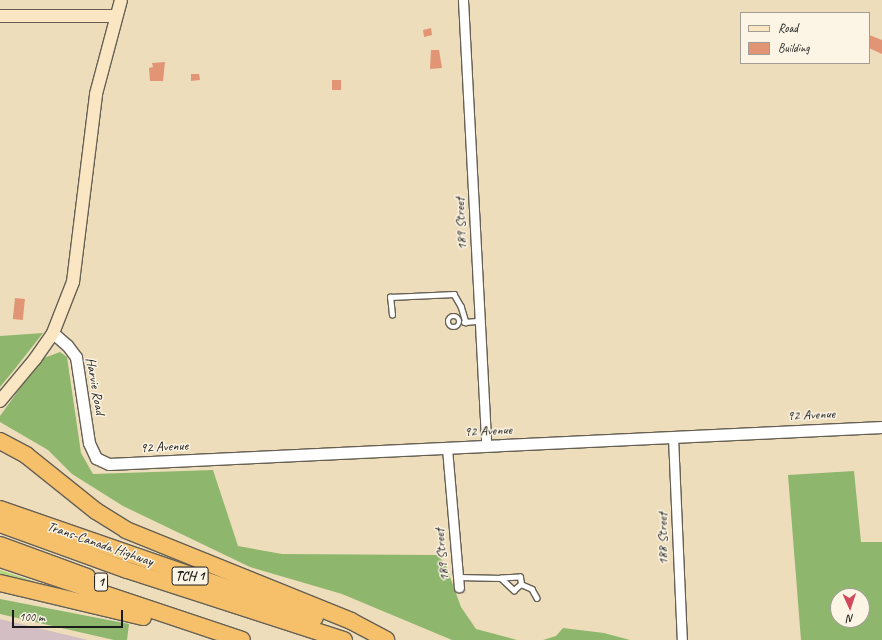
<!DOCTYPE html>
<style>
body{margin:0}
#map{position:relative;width:882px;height:640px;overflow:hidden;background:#edb;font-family:Caveat,sans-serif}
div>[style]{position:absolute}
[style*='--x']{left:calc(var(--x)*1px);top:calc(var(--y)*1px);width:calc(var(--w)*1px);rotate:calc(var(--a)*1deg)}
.industrial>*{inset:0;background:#d2bec3}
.green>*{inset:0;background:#b3d67e}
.forest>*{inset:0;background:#8eb76d}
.building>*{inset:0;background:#e19574;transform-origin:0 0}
.roads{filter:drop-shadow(1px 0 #666054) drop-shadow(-1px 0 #666054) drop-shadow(0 1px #666054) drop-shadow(0 -1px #666054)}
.service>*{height:4.5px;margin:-2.25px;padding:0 2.25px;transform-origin:2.25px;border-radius:2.25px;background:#fff}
.service>.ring{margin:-2.25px;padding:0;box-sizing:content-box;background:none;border:4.5px solid #fff;border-radius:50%}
.minor>*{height:9px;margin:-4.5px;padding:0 4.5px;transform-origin:4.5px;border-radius:4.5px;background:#fff}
.tertiary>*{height:11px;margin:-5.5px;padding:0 5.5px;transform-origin:5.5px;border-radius:5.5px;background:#fff}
.secondary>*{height:12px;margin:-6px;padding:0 6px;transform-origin:6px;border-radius:6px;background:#fbe6c4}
.motorway>*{height:16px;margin:-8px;padding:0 8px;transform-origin:8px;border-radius:8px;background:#f6c06b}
span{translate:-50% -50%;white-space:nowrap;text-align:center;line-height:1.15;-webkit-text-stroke:3px #fcf5e5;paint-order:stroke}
.shield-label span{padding:1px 3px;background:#fcf5e5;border:1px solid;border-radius:3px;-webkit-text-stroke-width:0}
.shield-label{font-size:13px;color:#1c1c1c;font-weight:700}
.street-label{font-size:14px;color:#1c1c1c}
.legend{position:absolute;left:740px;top:12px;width:130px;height:52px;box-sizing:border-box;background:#fcf5e5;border:1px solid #a29e95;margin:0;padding:5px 7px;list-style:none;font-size:12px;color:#1c1c1c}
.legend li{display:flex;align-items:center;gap:8px;height:20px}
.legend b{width:20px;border:1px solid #a29e95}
.north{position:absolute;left:830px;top:588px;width:40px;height:40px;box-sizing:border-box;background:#fcf5e5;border:1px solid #a29e95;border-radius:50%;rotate:177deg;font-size:11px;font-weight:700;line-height:16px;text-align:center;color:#1c1c1c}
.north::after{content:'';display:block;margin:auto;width:14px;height:18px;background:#d1495b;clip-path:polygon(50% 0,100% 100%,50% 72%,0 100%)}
.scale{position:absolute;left:12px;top:610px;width:111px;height:18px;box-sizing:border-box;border:2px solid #1c1c1c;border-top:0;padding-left:5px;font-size:12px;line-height:14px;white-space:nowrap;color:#1c1c1c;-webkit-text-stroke:3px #fcf5e5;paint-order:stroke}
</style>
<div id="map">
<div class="industrial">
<div style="clip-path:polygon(0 619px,88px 640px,0 640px)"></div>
</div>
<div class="green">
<div style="clip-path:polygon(0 570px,57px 589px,0 578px)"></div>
</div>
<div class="forest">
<div style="clip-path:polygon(43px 333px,14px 370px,0 387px,0 336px)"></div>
<div style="clip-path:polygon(60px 352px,67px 357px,81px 453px,93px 474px,213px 470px,238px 546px,282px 554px,438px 555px,446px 566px,461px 607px,476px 629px,517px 640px,452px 640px,342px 594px,250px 567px,123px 506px,72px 474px,48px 450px,0 422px,0 416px,41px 359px)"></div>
<div style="clip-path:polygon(evenodd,854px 471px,861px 542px,882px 542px,882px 640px,801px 640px,788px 475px,854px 471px,838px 596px,862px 596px,862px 620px,838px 620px,838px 596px)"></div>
<div style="clip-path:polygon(0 599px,129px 624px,127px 640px,114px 640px,0 614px)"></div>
<div style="clip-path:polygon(563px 628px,604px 633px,630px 640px,543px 640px,556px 636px)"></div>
</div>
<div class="building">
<div style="clip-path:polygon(431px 28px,432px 35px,424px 37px,423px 30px)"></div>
<div style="clip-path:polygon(869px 35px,882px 40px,882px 54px,869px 48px)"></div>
<div style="clip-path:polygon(431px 50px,439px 50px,442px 68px,430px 69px)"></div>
<div style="clip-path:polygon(165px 62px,163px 81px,150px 81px,149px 68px,153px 67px,152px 63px)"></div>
<div style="clip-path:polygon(191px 74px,199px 74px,200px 80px,191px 81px)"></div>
<div style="left:341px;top:80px;width:10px;height:9px;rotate:90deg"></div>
<div style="left:15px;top:298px;width:10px;height:21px;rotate:6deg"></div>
</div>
<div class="roads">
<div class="service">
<div style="--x:392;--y:315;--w:18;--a:-96"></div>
<div style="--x:390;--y:297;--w:64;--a:-2.7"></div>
<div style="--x:454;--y:294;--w:14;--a:60"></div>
<div style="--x:461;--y:306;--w:17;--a:73"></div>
<div class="ring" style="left:448px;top:316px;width:7.5px;height:7.5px"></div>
<div style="--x:464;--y:322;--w:16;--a:-4"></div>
<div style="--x:458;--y:577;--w:43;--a:1.3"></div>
<div style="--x:501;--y:578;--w:18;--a:43"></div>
<div style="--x:514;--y:590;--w:9;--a:-41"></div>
<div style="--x:521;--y:584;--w:7;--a:-98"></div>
<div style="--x:520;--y:577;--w:19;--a:177"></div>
<div style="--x:521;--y:584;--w:12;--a:24"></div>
<div style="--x:532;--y:589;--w:10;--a:61"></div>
</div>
<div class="minor">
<div style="--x:463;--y:0;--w:447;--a:87"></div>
<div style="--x:673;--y:437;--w:203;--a:87.5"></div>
<div style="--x:447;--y:448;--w:140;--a:85.1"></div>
</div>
<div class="tertiary">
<div style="--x:53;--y:333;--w:18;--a:41"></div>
<div style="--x:67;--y:345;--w:15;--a:53"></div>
<div style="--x:76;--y:357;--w:87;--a:81.4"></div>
<div style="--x:89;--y:443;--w:17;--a:65"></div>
<div style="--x:96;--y:458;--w:14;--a:25"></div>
<div style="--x:109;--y:464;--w:774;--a:-2.74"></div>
</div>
<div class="secondary">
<div style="--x:0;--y:16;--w:116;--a:0"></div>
<div style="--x:0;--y:401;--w:55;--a:-50.2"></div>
<div style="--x:35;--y:359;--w:32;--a:-55"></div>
<div style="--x:53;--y:333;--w:55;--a:-68.6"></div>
<div style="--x:73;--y:282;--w:189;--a:-83"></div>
<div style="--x:96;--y:94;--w:97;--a:-75.1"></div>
</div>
<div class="motorway">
<div style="--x:0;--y:441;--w:30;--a:28"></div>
<div style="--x:26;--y:455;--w:90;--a:38.7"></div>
<div style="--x:96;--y:511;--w:36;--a:32"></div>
<div style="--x:126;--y:530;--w:243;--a:22"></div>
<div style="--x:351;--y:621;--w:40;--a:28"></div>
<div style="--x:0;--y:509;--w:333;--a:19.1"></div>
<div style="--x:0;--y:524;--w:135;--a:19.9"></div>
<div style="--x:127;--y:570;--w:228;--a:17.9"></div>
<div style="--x:0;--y:545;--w:93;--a:20.2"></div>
<div style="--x:0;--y:559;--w:255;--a:18.5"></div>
<div style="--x:0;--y:583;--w:147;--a:13.4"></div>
</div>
</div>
<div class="shield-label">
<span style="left:190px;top:576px">TCH 1</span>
<span style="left:101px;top:582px">1</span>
</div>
<div class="street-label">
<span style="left:461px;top:224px;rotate:-93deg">189 Street</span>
<span style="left:95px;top:386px;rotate:80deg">Harvie Road</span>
<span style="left:811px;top:415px;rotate:-3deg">92 Avenue</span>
<span style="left:488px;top:431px;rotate:-3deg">92 Avenue</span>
<span style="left:164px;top:447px;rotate:-3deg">92 Avenue</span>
<span style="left:663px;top:539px;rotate:-91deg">188 Street</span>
<span style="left:100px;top:544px;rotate:19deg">Trans-Canada Highway</span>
<span style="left:442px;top:555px;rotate:-96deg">189 Street</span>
</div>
<ul class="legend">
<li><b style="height:5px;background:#fbe6c4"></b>Road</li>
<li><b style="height:11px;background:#e19574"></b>Building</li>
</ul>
<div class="north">N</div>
<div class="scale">100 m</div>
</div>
